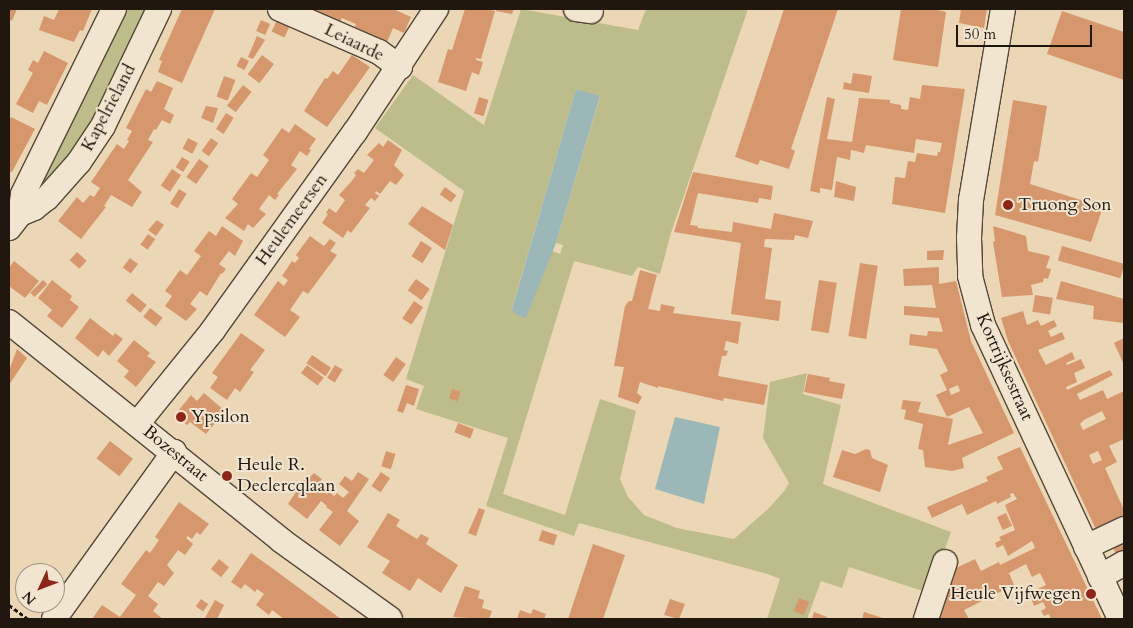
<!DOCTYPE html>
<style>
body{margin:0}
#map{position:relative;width:1133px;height:628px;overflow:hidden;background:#ebd7b5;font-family:Cardo,serif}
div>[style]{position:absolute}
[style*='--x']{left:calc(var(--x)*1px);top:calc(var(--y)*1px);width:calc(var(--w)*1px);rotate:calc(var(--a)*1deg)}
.green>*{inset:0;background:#bcbd8a}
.water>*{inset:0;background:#9cb7b8}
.building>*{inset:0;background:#d6976d;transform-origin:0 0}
.path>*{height:3px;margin-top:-1.5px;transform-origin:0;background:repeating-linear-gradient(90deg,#20180f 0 4px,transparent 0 6.5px)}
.roads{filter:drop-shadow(1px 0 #534838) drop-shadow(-1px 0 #534838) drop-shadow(0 1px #534838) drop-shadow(0 -1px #534838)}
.minor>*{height:24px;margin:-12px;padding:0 12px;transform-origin:12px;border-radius:12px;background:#f2e5cf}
.dots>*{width:14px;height:14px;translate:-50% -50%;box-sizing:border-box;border:2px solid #f2e5cf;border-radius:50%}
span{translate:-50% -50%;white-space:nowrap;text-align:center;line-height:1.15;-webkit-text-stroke:4px #f2e5cf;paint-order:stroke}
.street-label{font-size:18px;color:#20180f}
.poi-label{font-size:18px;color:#20180f}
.left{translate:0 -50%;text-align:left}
.right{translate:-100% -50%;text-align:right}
.frame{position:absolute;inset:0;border:10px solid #20180f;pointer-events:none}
.north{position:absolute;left:15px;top:563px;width:50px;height:50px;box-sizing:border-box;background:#f2e5cf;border:1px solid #9e9382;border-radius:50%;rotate:227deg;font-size:14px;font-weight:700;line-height:20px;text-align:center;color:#20180f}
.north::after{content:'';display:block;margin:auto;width:18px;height:22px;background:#8f2418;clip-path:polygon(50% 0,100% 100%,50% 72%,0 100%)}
.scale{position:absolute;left:956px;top:25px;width:136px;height:22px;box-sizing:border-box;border:2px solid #20180f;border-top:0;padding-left:6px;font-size:15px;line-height:18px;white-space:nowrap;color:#20180f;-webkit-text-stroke:4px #f2e5cf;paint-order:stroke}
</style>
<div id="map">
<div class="green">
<div style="clip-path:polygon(123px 9px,151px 9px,94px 129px,32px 200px)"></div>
<div style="clip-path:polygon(evenodd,521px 9px,638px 30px,646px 9px,748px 9px,671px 233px,660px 274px,638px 267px,632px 276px,574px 261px,503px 494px,565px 515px,600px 399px,636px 411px,620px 479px,628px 497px,644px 515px,677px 528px,734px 539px,769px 508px,785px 490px,789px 483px,763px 438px,770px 382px,807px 373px,803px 394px,841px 405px,823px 484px,951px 532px,929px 593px,849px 567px,842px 588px,821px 581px,807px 619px,767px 619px,780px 579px,768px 574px,579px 523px,574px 536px,486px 506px,508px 438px,416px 409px,424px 386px,406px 379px,464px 191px,375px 128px,413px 75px,484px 125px,521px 9px,576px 89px,600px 97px,556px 243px,563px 245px,560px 254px,552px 251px,526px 317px,518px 316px,512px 308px,576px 89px)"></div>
</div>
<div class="water">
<div style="clip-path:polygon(576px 89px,600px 96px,556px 243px,526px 318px,518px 316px,512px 309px)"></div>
<div style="clip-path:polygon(675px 417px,720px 427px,704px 504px,655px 489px)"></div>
</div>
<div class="building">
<div style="clip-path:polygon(9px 9px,17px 9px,12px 21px,9px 19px)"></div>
<div style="clip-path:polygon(59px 9px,92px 9px,83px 31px,80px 30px,74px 42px,39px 30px,44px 16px,54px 20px)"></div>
<div style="clip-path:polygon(182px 9px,215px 9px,182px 83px,158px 72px,162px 61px,159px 60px)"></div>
<div style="clip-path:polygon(311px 9px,393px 9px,411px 17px,404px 33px,393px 28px,387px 42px,355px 27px,356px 24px,342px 18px,340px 22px)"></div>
<div style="clip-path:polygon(465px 9px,487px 9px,495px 11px,481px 59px,476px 58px,476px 60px,483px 62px,479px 75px,472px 72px,466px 91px,438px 82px,448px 49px,452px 50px)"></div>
<div style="clip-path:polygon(497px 9px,514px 9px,512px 14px,496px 11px)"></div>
<div style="clip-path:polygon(784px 9px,838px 9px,791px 149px,795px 151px,789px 169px,760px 160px,758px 165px,735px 157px)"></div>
<div style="clip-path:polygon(901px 9px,933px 9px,946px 12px,938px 67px,893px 60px)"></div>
<div style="clip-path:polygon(961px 9px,987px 9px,984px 28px,959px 23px)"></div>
<div style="clip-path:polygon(1062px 11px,1124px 32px,1124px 80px,1047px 54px)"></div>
<div style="left:278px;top:18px;width:14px;height:15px;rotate:25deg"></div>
<div style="left:261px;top:20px;width:10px;height:12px;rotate:24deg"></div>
<div style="clip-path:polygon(257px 36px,265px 40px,253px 59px,248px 57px)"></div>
<div style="clip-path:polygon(44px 51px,68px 63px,47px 105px,39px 101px,33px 113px,16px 104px,33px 73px,28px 70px,33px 60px,38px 63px)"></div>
<div style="left:262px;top:55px;width:15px;height:24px;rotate:37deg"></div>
<div style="clip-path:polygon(352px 55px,370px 67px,327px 127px,304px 111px,325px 78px,327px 79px,333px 71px,338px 75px)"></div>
<div style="left:241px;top:57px;width:9px;height:10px;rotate:27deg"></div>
<div style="clip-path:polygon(853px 73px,872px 76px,869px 93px,843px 89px,844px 82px,851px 84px)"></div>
<div style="left:224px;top:76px;width:12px;height:22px;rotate:20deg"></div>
<div style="clip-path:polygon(157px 81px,173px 88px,164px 109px,174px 115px,170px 124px,162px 120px,156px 130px,154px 129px,148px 140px,153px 142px,128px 180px,142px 192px,132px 207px,111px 195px,104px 206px,106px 207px,81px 239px,58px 221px,77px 197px,83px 203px,90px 195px,94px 197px,100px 188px,91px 182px,117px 144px,124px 149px,129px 141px,127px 140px,132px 131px,126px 128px,146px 89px,151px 92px)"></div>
<div style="left:243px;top:85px;width:11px;height:26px;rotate:38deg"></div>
<div style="clip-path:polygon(922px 85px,965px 89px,945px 213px,892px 204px,895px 177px,905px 178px,908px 161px,915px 162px,917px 153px,937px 156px,938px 152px,940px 152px,942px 143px,916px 139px,914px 153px,866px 145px,864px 153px,851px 150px,850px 160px,837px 157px,832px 190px,820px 188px,820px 193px,810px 191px,827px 97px,835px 99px,827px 139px,852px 142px,859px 98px,890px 100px,890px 103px,901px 105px,901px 109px,908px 110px,910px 97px,920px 99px)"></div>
<div style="left:479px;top:97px;width:10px;height:17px;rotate:17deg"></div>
<div style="clip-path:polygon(1013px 100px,1047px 106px,1038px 162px,1034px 161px,1030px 184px,1103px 207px,1091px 242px,995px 215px)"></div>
<div style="clip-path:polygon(206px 106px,218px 108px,213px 123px,201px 118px)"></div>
<div style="left:226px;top:113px;width:9px;height:19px;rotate:32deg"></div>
<div style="clip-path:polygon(11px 117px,35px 129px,12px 172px,9px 171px,9px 120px)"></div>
<div style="clip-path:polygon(295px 124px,316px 139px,309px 149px,311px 150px,307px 156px,300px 151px,291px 165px,297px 169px,277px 194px,279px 195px,275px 200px,269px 195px,259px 209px,266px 214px,253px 228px,248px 224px,244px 231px,225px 218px,238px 204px,232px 199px,251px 173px,257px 177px,269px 160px,263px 155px,282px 128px,289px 133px)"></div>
<div style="left:188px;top:138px;width:11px;height:12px;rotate:27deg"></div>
<div style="left:211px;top:138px;width:9px;height:16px;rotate:36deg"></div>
<div style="clip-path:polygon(388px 140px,402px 150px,394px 165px,404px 175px,396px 185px,390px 181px,380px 194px,376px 191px,375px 193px,379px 196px,375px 201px,371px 198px,365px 205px,370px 208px,351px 233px,348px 230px,343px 238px,322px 223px,328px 214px,326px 213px,329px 208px,336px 213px,345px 200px,339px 195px,350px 183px,356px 175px,354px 173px,358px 169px,364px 173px,374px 160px,367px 155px,379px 143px,383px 147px)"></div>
<div style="left:182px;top:157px;width:9px;height:12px;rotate:32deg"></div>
<div style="left:199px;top:159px;width:12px;height:22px;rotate:35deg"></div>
<div style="left:172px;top:169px;width:11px;height:20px;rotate:34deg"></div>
<div style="clip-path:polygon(693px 172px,773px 186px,771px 200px,759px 198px,758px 203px,698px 193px,690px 225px,698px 226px,698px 228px,732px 232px,733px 222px,771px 229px,774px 213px,813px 221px,808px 238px,795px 235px,794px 240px,765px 239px,764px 247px,772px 248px,765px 299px,781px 301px,779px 321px,731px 314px,741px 243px,674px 232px)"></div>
<div style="clip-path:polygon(836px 181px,856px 187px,854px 201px,834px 197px)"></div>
<div style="left:445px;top:187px;width:14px;height:9px;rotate:36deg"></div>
<div style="left:179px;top:189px;width:9px;height:17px;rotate:32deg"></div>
<div style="clip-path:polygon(422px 206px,453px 225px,445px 250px,408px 224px)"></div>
<div style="clip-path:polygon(157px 220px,164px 225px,156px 236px,148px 230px)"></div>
<div style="clip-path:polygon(222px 226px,243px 241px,235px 256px,229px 251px,219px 264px,226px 269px,222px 274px,221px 273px,207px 296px,200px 291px,190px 304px,197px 309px,186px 321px,165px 306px,172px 296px,165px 291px,180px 270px,187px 275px,201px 256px,194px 251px,209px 231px,216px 236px)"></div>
<div style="clip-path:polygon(993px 226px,1026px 236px,1028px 251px,1050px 256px,1046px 268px,1051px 269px,1048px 279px,1044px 278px,1043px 282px,1031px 285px,1033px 295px,1002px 297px,993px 242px,995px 241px)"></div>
<div style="left:148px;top:234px;width:9px;height:13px;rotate:36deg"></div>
<div style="clip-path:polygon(310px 236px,324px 246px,330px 239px,336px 243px,330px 251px,337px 255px,308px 294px,303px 291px,290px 310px,300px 317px,285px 337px,254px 315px,278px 281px,284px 286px,288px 280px,282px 276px,292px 261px,295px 263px,299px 258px,296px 255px)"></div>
<div style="left:421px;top:241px;width:13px;height:18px;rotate:32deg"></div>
<div style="left:1062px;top:246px;width:65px;height:15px;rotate:16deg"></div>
<div style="clip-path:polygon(944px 250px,943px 260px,927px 260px,927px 251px)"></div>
<div style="left:77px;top:252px;width:13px;height:11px;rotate:42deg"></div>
<div style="left:130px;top:258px;width:10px;height:12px;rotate:37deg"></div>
<div style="clip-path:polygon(14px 261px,39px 281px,25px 298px,9px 286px,9px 268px)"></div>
<div style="left:860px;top:263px;width:18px;height:74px;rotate:9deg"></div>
<div style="clip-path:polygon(evenodd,939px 267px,939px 284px,956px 281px,971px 341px,1014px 433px,962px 458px,964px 468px,952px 471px,925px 467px,923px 450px,918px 449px,923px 424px,904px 419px,906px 410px,901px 409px,903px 400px,921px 402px,918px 412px,953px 419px,948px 445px,983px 433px,969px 407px,947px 417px,936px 395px,947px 390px,940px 375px,948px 371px,937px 349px,909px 345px,910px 334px,927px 336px,928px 331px,943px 332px,939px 318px,904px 315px,904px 306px,936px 308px,932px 285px,904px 286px,903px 269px,939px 267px,958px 385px,960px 391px,951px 395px,949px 389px,958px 385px)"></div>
<div style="clip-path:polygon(640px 270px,657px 275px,648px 309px,660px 311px,661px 304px,675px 307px,673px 313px,741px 322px,738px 344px,726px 341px,724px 350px,728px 351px,726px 356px,722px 356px,718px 376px,768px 385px,764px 405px,724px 398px,723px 401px,658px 386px,658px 388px,640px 382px,637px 393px,642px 397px,638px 404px,618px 397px,624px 367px,614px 366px,625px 306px,629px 301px,632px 301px)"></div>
<div style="left:416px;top:279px;width:17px;height:14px;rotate:36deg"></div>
<div style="left:43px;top:280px;width:6px;height:18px;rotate:45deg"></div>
<div style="clip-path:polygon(52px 280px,72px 296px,70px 300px,79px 307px,62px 328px,47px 316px,52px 310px,38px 298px)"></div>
<div style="left:819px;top:280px;width:18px;height:51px;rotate:9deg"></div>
<div style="clip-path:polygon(1061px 281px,1124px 299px,1123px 323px,1093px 319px,1094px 306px,1056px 299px)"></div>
<div style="left:132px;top:293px;width:19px;height:10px;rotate:39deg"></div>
<div style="left:1035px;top:295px;width:18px;height:17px;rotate:9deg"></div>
<div style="left:414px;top:301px;width:11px;height:21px;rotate:34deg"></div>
<div style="left:150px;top:308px;width:16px;height:11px;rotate:38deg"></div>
<div style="clip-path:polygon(evenodd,1023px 311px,1027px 325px,1038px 320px,1041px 326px,1054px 320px,1057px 326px,1048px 331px,1051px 337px,1062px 332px,1065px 339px,1038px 350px,1046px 365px,1072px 352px,1075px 359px,1066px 363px,1067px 365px,1081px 359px,1085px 368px,1074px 373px,1077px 382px,1066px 387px,1067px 390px,1110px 370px,1113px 375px,1077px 394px,1080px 400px,1103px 390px,1107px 399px,1124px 391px,1124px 439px,1109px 446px,1117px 462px,1105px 468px,1124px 510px,1124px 524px,1099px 536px,1008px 341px,1001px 318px,1023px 311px,1102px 411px,1106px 419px,1083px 430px,1080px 424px,1084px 420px,1102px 411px,1023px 311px,1098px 451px,1102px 460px,1093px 464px,1089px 455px,1098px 451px)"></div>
<div style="clip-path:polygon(90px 318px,113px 336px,115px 333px,123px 339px,109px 356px,103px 350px,98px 357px,75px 338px)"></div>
<div style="clip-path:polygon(241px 333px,265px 350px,250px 370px,254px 372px,240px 392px,235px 388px,227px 400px,210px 388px,218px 377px,212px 373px)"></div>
<div style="clip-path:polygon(1124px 338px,1124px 365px,1114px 343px)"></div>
<div style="clip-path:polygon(134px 340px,150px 353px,147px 356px,156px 362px,136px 387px,124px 377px,129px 371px,117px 361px)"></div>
<div style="clip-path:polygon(17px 349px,27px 358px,9px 385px,9px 367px,10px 368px)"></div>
<div style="left:312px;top:355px;width:23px;height:10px;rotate:34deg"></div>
<div style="left:396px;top:357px;width:12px;height:22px;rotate:35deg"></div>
<div style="left:307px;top:365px;width:21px;height:10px;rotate:37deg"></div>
<div style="left:335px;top:365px;width:9px;height:15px;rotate:32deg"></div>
<div style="clip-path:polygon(808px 374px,830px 378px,829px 381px,845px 384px,842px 399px,804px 392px)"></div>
<div style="clip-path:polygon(406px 385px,419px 389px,414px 406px,407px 403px,403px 413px,397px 411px)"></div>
<div style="left:452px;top:389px;width:9px;height:10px;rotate:18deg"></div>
<div style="clip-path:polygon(204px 393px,225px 411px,206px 434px,190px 422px,187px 425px,175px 415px,191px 395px,197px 401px)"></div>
<div style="left:458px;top:423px;width:17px;height:10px;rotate:21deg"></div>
<div style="left:110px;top:441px;width:29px;height:22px;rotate:38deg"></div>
<div style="clip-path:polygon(1020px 447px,1102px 619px,1051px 619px,1049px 614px,1044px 616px,1041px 611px,1046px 608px,1043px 602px,1034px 606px,1029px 593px,1046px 585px,1040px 573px,1032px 577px,1026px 564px,1009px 573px,1014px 585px,964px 610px,969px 619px,940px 619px,935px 608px,948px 572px,975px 559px,981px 571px,999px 562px,1000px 565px,1035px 548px,1032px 541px,1008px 556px,1003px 545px,997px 548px,995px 543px,1001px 540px,999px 537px,1015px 530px,1005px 505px,1017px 499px,1013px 493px,1010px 494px,1011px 497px,997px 504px,996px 501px,967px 515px,962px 504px,932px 518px,927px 507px,988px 481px,986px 477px,1003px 469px,997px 457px)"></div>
<div style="clip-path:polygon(866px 449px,870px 450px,872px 458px,888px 465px,880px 492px,833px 477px,842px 450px,855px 454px)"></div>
<div style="left:386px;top:451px;width:10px;height:16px;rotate:17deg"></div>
<div style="clip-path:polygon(358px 472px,369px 479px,347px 511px,359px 521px,340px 546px,319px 530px,333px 512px,326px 507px,327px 506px,321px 501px,307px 519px,288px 504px,306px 477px,308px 479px,314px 473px,322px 479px,317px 486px,327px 494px,329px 492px,334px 496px,337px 493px,343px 498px,349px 492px,339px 484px,345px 476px,352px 481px)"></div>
<div style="left:381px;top:472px;width:11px;height:17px;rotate:34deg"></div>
<div style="clip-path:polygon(179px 502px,209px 524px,200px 535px,197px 532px,192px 539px,188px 536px,186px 538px,193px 544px,185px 555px,178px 550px,167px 565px,174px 573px,164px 586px,158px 582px,148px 596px,158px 604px,153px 611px,163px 619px,92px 619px,102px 605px,120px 617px,136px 595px,121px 584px,146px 550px,150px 553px,159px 540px,155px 537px)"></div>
<div style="clip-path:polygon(479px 508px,485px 510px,476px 536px,468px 533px)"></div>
<div style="clip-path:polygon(388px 513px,400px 520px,396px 526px,417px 539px,421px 534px,429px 538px,426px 544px,458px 565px,441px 593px,418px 578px,410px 591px,382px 573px,390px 561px,367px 547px)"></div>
<div style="left:1006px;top:513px;width:14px;height:10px;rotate:65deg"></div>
<div style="left:542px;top:530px;width:16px;height:11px;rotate:18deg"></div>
<div style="clip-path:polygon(1124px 534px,1124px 552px,1117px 556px,1110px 541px)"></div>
<div style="clip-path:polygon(593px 544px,625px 555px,603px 619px,568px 619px)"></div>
<div style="clip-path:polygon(251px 553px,272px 568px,341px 619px,284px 619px,272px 610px,269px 615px,256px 605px,264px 594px,257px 589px,255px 592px,245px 584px,241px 589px,231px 582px)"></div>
<div style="left:219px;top:559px;width:13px;height:13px;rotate:39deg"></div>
<div style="clip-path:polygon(465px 586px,480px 591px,478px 598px,484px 600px,482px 608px,492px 611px,489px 619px,453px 617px)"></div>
<div style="left:799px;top:598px;width:11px;height:14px;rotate:22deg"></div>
<div style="left:201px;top:599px;width:9px;height:9px;rotate:36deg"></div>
<div style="clip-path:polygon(670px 599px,685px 604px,679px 619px,664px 615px)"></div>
<div style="clip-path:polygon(215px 600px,224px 605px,217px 619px,208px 619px,205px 618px)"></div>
<div style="clip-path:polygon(533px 609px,546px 614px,544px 619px,517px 619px,520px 610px,531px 614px)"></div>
<div style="clip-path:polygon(814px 612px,827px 617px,826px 619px,812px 619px)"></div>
<div style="clip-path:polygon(864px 612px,886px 619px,862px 619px)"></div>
</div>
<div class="path">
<div style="--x:9;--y:605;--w:24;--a:36"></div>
</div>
<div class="roads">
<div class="minor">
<div style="--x:280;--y:9;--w:108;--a:23.5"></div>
<div style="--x:379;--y:52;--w:26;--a:36"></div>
<div style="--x:576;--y:9;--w:15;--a:8"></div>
<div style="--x:1003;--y:9;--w:194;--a:99.5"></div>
<div style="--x:971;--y:200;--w:38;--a:93"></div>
<div style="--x:969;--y:238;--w:38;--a:88"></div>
<div style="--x:970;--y:276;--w:51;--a:75.1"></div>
<div style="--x:983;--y:325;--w:324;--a:65"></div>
<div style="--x:20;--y:214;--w:20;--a:-81"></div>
<div style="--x:23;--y:194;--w:206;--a:-63.8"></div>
<div style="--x:9;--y:228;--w:18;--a:-52"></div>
<div style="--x:20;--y:214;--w:15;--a:-23"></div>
<div style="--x:34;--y:208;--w:16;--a:-38"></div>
<div style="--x:47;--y:198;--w:48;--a:-48.4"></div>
<div style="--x:79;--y:162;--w:43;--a:-56.3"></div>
<div style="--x:103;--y:126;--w:130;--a:-64.4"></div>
<div style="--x:9;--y:322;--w:350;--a:38.7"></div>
<div style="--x:282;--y:541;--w:133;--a:35.8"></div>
<div style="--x:137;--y:424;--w:121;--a:-51"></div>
<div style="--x:213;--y:330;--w:244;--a:-54.4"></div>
<div style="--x:355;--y:132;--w:147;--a:-56.6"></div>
<div style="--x:1086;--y:547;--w:42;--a:-25.3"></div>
<div style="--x:1100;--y:577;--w:28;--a:-30"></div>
<div style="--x:54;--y:619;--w:206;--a:-54.3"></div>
<div style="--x:926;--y:619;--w:60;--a:-71.6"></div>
</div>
</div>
<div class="dots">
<div style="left:1008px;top:205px;background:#8f2418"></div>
<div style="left:181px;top:417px;background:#8f2418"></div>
<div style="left:227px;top:476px;background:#8f2418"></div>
<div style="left:1091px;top:594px;background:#8f2418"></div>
</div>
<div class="street-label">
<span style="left:354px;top:43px;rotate:26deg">Leiaarde</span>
<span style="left:109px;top:108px;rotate:-62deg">Kapelrieland</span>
<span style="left:292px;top:220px;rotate:-54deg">Heulemeersen</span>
<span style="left:1004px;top:367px;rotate:66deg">Kortrijksestraat</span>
<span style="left:175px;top:454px;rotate:39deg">Bozestraat</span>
</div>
<div class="poi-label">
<span class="left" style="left:1018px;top:205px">Truong Son</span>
<span class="left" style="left:191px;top:417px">Ypsilon</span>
<span class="left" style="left:237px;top:476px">Heule R.<br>Declercqlaan</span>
<span class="right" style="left:1081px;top:594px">Heule Vijfwegen</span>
</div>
<div class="frame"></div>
<div class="north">N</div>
<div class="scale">50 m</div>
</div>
